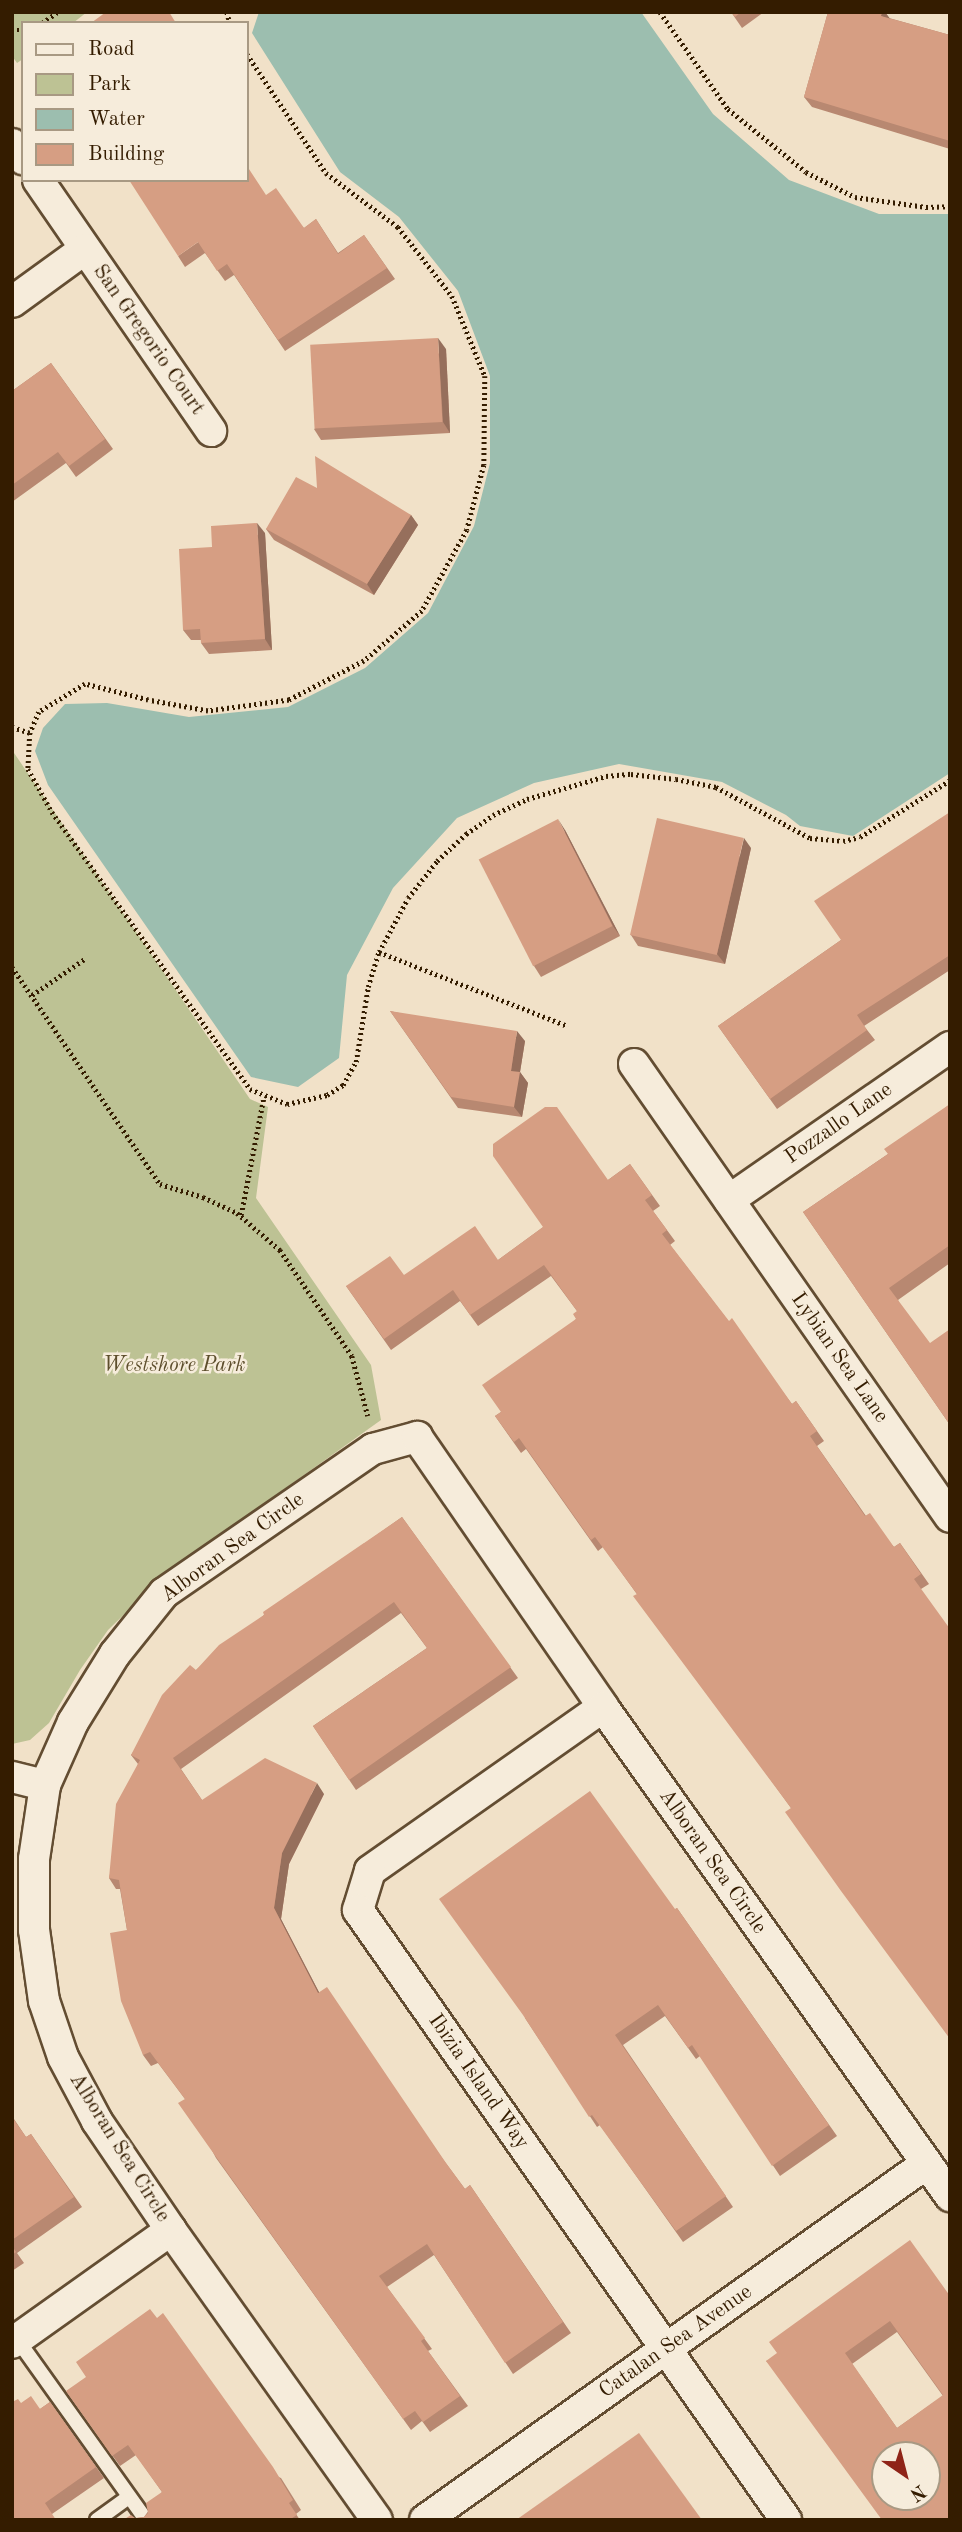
<!DOCTYPE html>
<style>
body{margin:0}
#map{position:relative;width:962px;height:2532px;overflow:hidden;background:#f1e1c8;font-family:"Old Standard TT",serif}
div>[style]{position:absolute}
[style*='--x']{left:calc(var(--x)*1px);top:calc(var(--y)*1px);width:calc(var(--w)*1px);rotate:calc(var(--a)*1deg)}
.green>*{inset:0;background:#bdc294}
.water>*{inset:0;background:#9cbeaf}
.path>*{height:4.5px;margin-top:-2.25px;transform-origin:0;background:repeating-linear-gradient(90deg,#341c00 0 2px,transparent 0 5.5px)}
.roads{filter:drop-shadow(2px 0 #634d32) drop-shadow(-2px 0 #634d32) drop-shadow(0 2px #634d32) drop-shadow(0 -2px #634d32)}
.lane>*{height:14px;margin:-7px;padding:0 7px;transform-origin:7px;border-radius:7px;background:#f6ecdb}
.street>*{height:30px;margin:-15px;padding:0 15px;transform-origin:15px;border-radius:15px;background:#f6ecdb}
.wall>*{inset:0;background:#b88871}
.shaded-wall>*{inset:0;background:#966f5c}
.building>*{inset:0;background:#d69e83;transform-origin:0 0}
span{translate:-50% -50%;white-space:nowrap;text-align:center;line-height:1.15;-webkit-text-stroke:5px #f6ecdb;paint-order:stroke}
.street-label{font-size:21px;color:#341c00}
.park-label{font-size:21px;color:#5d4e2c;font-style:italic}
.frame{position:absolute;inset:0;border:14px solid #341c00;pointer-events:none}
.legend{position:absolute;left:21px;top:21px;width:228px;height:161px;box-sizing:border-box;background:#f6ecdb;border:2px solid #a89983;margin:0;padding:9px 12px;list-style:none;font-size:21px;color:#341c00}
.legend li{display:flex;align-items:center;gap:14px;height:35px}
.legend b{width:35px;border:2px solid #a89983}
.north{position:absolute;left:871px;top:2441px;width:70px;height:70px;box-sizing:border-box;background:#f6ecdb;border:2px solid #a89983;border-radius:50%;rotate:145deg;font-size:19px;font-weight:700;line-height:28px;text-align:center;color:#341c00}
.north::after{content:'';display:block;margin:auto;width:24px;height:32px;background:#8f2418;clip-path:polygon(50% 0,100% 100%,50% 72%,0 100%)}
</style>
<div id="map">
<div class="green">
<div style="clip-path:polygon(12px 12px,87px 12px,73px 23px,23px 23px,23px 59px,17px 63px,12px 56px)"></div>
<div style="clip-path:polygon(12px 750px,250px 1099px,268px 1107px,256px 1198px,371px 1365px,381px 1420px,168px 1572px,108px 1630px,80px 1670px,49px 1723px,30px 1740px,12px 1744px)"></div>
</div>
<div class="water">
<div style="clip-path:polygon(259px 12px,641px 12px,713px 114px,789px 180px,879px 214px,950px 214px,950px 773px,853px 836px,800px 826px,786px 815px,722px 782px,619px 764px,534px 783px,457px 818px,393px 888px,347px 975px,339px 1058px,298px 1087px,251px 1077px,48px 785px,35px 751px,43px 728px,65px 704px,107px 703px,189px 717px,288px 707px,365px 668px,428px 613px,474px 526px,490px 463px,490px 376px,458px 291px,399px 217px,340px 172px,252px 33px)"></div>
</div>
<div class="path">
<div style="--x:227;--y:12;--w:11;--a:75"></div>
<div style="--x:660;--y:12;--w:118;--a:55"></div>
<div style="--x:728;--y:109;--w:100;--a:38.9"></div>
<div style="--x:806;--y:172;--w:55;--a:27"></div>
<div style="--x:855;--y:197;--w:72;--a:8"></div>
<div style="--x:926;--y:207;--w:24;--a:-2"></div>
<div style="--x:42;--y:23;--w:19;--a:-35"></div>
<div style="--x:12;--y:30;--w:11;--a:0"></div>
<div style="--x:247;--y:54;--w:143;--a:56.4"></div>
<div style="--x:326;--y:173;--w:90;--a:36.9"></div>
<div style="--x:398;--y:227;--w:88;--a:52"></div>
<div style="--x:452;--y:296;--w:87;--a:67.6"></div>
<div style="--x:485;--y:376;--w:89;--a:90.6"></div>
<div style="--x:484;--y:465;--w:67;--a:104.7"></div>
<div style="--x:467;--y:530;--w:93;--a:119.1"></div>
<div style="--x:422;--y:611;--w:77;--a:139.2"></div>
<div style="--x:364;--y:661;--w:85;--a:152.5"></div>
<div style="--x:289;--y:700;--w:82;--a:172.3"></div>
<div style="--x:208;--y:711;--w:61;--a:-169.6"></div>
<div style="--x:148;--y:700;--w:65;--a:-165.7"></div>
<div style="--x:85;--y:684;--w:54;--a:148.7"></div>
<div style="--x:39;--y:712;--w:23;--a:113"></div>
<div style="--x:30;--y:733;--w:36;--a:93"></div>
<div style="--x:28;--y:769;--w:49;--a:60.8"></div>
<div style="--x:52;--y:812;--w:340;--a:54.4"></div>
<div style="--x:250;--y:1089;--w:40;--a:22"></div>
<div style="--x:287;--y:1104;--w:41;--a:-12.7"></div>
<div style="--x:327;--y:1095;--w:19;--a:-32"></div>
<div style="--x:343;--y:1085;--w:26;--a:-61"></div>
<div style="--x:356;--y:1062;--w:76;--a:-80.9"></div>
<div style="--x:368;--y:987;--w:37;--a:-73"></div>
<div style="--x:379;--y:952;--w:61;--a:-61.8"></div>
<div style="--x:408;--y:898;--w:47;--a:-51.9"></div>
<div style="--x:437;--y:861;--w:40;--a:-43"></div>
<div style="--x:466;--y:834;--w:33;--a:-35"></div>
<div style="--x:493;--y:815;--w:38;--a:-25"></div>
<div style="--x:527;--y:799;--w:82;--a:-16.2"></div>
<div style="--x:606;--y:776;--w:25;--a:-5"></div>
<div style="--x:631;--y:774;--w:45;--a:6.3"></div>
<div style="--x:676;--y:779;--w:41;--a:11.3"></div>
<div style="--x:716;--y:787;--w:107;--a:28.5"></div>
<div style="--x:810;--y:838;--w:33;--a:5"></div>
<div style="--x:843;--y:841;--w:17;--a:-13"></div>
<div style="--x:860;--y:837;--w:107;--a:-32.3"></div>
<div style="--x:12;--y:727;--w:19;--a:18"></div>
<div style="--x:379;--y:952;--w:203;--a:21.4"></div>
<div style="--x:12;--y:967;--w:263;--a:55.7"></div>
<div style="--x:160;--y:1184;--w:45;--a:16.8"></div>
<div style="--x:203;--y:1197;--w:38;--a:25"></div>
<div style="--x:237;--y:1213;--w:57;--a:40.7"></div>
<div style="--x:280;--y:1250;--w:128;--a:55.8"></div>
<div style="--x:352;--y:1356;--w:62;--a:75.1"></div>
<div style="--x:32;--y:995;--w:65;--a:-34.4"></div>
<div style="--x:241;--y:1215;--w:121;--a:-79.1"></div>
</div>
<div class="roads">
<div class="lane">
<div style="--x:17;--y:2339;--w:222;--a:54.5"></div>
<div style="--x:97;--y:2520;--w:39;--a:-36"></div>
</div>
<div class="street">
<div style="--x:12;--y:144;--w:19;--a:54"></div>
<div style="--x:38;--y:180;--w:305;--a:55.4"></div>
<div style="--x:12;--y:302;--w:90;--a:-36"></div>
<div style="--x:634;--y:1064;--w:552;--a:55.1"></div>
<div style="--x:729;--y:1200;--w:269;--a:-34.7"></div>
<div style="--x:603;--y:1707;--w:285;--a:144.9"></div>
<div style="--x:370;--y:1871;--w:41;--a:107.1"></div>
<div style="--x:358;--y:1910;--w:745;--a:54.94"></div>
<div style="--x:12;--y:1777;--w:34;--a:14"></div>
<div style="--x:12;--y:2343;--w:195;--a:-35.4"></div>
<div style="--x:377;--y:2520;--w:356;--a:-125.4"></div>
<div style="--x:171;--y:2230;--w:132;--a:-124.2"></div>
<div style="--x:97;--y:2121;--w:72;--a:-118"></div>
<div style="--x:63;--y:2057;--w:59;--a:-108.7"></div>
<div style="--x:44;--y:2001;--w:72;--a:-98"></div>
<div style="--x:34;--y:1930;--w:71;--a:-90"></div>
<div style="--x:34;--y:1859;--w:75;--a:-81.5"></div>
<div style="--x:45;--y:1785;--w:69;--a:-66"></div>
<div style="--x:73;--y:1722;--w:80;--a:-58.3"></div>
<div style="--x:115;--y:1654;--w:78;--a:-51.2"></div>
<div style="--x:164;--y:1593;--w:254;--a:-34.6"></div>
<div style="--x:373;--y:1449;--w:46;--a:-15.3"></div>
<div style="--x:417;--y:1437;--w:328;--a:55.4"></div>
<div style="--x:603;--y:1707;--w:600;--a:54.64"></div>
<div style="--x:425;--y:2520;--w:615;--a:-35.4"></div>
</div>
</div>
<div class="wall">
<div style="clip-path:polygon(731px 12px,764px 12px,742px 28px)"></div>
<div style="clip-path:polygon(828px 12px,885px 12px,889px 18px,950px 35px,950px 149px,812px 107px,804px 97px)"></div>
<div style="clip-path:polygon(266px 195px,304px 228px,316px 219px,338px 253px,364px 235px,395px 279px,285px 351px,234px 275px,225px 281px,205px 253px,185px 267px,178px 256px)"></div>
<div style="clip-path:polygon(446px 349px,450px 433px,321px 440px,314px 429px)"></div>
<div style="clip-path:polygon(51px 363px,113px 449px,76px 477px,66px 463px,12px 502px,12px 391px)"></div>
<div style="clip-path:polygon(317px 488px,411px 515px,418px 525px,374px 595px,274px 540px,266px 529px)"></div>
<div style="clip-path:polygon(265px 533px,272px 650px,209px 654px,201px 643px,201px 640px,191px 640px,183px 630px,212px 547px)"></div>
<div style="clip-path:polygon(950px 812px,950px 970px,864px 1026px,875px 1040px,777px 1109px,718px 1026px,841px 940px)"></div>
<div style="clip-path:polygon(565px 830px,620px 936px,541px 977px,534px 966px)"></div>
<div style="clip-path:polygon(751px 848px,725px 964px,638px 946px,631px 935px)"></div>
<div style="clip-path:polygon(390px 1011px,525px 1041px,520px 1072px,528px 1083px,522px 1117px,458px 1108px)"></div>
<div style="clip-path:polygon(950px 1104px,950px 1263px,898px 1300px,950px 1425px,803px 1212px,888px 1154px)"></div>
<div style="clip-path:polygon(630px 1164px,660px 1206px,653px 1211px,675px 1241px,670px 1245px,792px 1404px,796px 1401px,824px 1441px,817px 1446px,866px 1516px,894px 1547px,900px 1543px,929px 1584px,921px 1589px,791px 1808px,603px 1547px,598px 1551px,526px 1449px,521px 1453px,495px 1416px,501px 1412px,576px 1319px,577px 1311px,551px 1276px,478px 1326px,460px 1301px,391px 1350px,346px 1286px,404px 1275px,498px 1260px)"></div>
<div style="clip-path:polygon(402px 1517px,518px 1678px,356px 1790px,313px 1726px,427px 1648px,401px 1613px,181px 1769px,202px 1800px,324px 1794px,289px 1864px,281px 1919px,319px 1992px,465px 2189px,470px 2185px,571px 2333px,513px 2374px,434px 2255px,387px 2287px,432px 2349px,428px 2351px,468px 2406px,430px 2432px,422px 2421px,411px 2430px,216px 2158px,185px 2099px,158px 2063px,151px 2066px,143px 2055px,127px 1930px,120px 1889px,116px 1889px,109px 1878px,138px 1764px,131px 1755px,196px 1670px,264px 1615px)"></div>
<div style="clip-path:polygon(677px 1908px,837px 2136px,780px 2176px,700px 2056px,696px 2059px,665px 2016px,623px 2045px,733px 2207px,683px 2242px,600px 2125px,597px 2127px,525px 2018px)"></div>
<div style="clip-path:polygon(12px 2116px,26px 2137px,31px 2134px,82px 2207px,17px 2253px,24px 2263px,12px 2271px)"></div>
<div style="clip-path:polygon(evenodd,950px 2296px,950px 2520px,766px 2361px,950px 2296px,897px 2332px,943px 2396px,897px 2428px,852px 2364px,897px 2332px)"></div>
<div style="clip-path:polygon(66px 2391px,281px 2478px,301px 2510px,296px 2514px,300px 2520px,123px 2520px,144px 2517px,162px 2492px,136px 2455px,120px 2466px)"></div>
<div style="clip-path:polygon(50px 2402px,104px 2478px,52px 2514px,12px 2520px,21px 2403px,40px 2409px)"></div>
</div>
<div class="shaded-wall">
<div style="clip-path:polygon(882px 12px,885px 12px,891px 20px,881px 16px)"></div>
<div style="clip-path:polygon(438px 338px,446px 349px,450px 433px,443px 422px)"></div>
<div style="clip-path:polygon(411px 515px,418px 525px,374px 595px,367px 584px)"></div>
<div style="clip-path:polygon(257px 523px,265px 533px,272px 650px,265px 639px)"></div>
<div style="clip-path:polygon(558px 819px,565px 830px,620px 936px,613px 926px)"></div>
<div style="clip-path:polygon(744px 838px,751px 848px,725px 964px,717px 954px)"></div>
<div style="clip-path:polygon(517px 1031px,525px 1041px,520px 1072px,528px 1083px,522px 1117px,514px 1107px,511px 1071px)"></div>
<div style="clip-path:polygon(317px 1783px,324px 1794px,289px 1864px,281px 1919px,325px 2004px,318px 1993px,274px 1908px,282px 1853px)"></div>
</div>
<div class="building">
<div style="clip-path:polygon(106px 12px,169px 12px,176px 23px,91px 23px)"></div>
<div style="clip-path:polygon(731px 12px,741px 12px,735px 17px)"></div>
<div style="clip-path:polygon(828px 12px,882px 12px,881px 16px,950px 35px,950px 141px,804px 97px)"></div>
<div style="clip-path:polygon(247px 166px,266px 195px,276px 188px,304px 228px,316px 219px,338px 254px,364px 235px,387px 268px,278px 340px,227px 264px,217px 271px,198px 242px,178px 256px,129px 180px,247px 180px)"></div>
<div style="left:438px;top:338px;width:84px;height:128px;rotate:87deg"></div>
<div style="clip-path:polygon(51px 363px,105px 439px,69px 466px,58px 452px,12px 485px,12px 391px)"></div>
<div style="clip-path:polygon(315px 456px,411px 515px,367px 584px,266px 529px,296px 477px,317px 488px)"></div>
<div style="clip-path:polygon(257px 523px,265px 639px,201px 643px,200px 629px,183px 630px,179px 549px,212px 547px,211px 526px)"></div>
<div style="clip-path:polygon(950px 812px,950px 955px,857px 1015px,867px 1030px,770px 1099px,718px 1026px,841px 940px,814px 901px)"></div>
<div style="left:657px;top:818px;width:89px;height:120px;rotate:13deg"></div>
<div style="left:558px;top:819px;width:120px;height:89px;rotate:63deg"></div>
<div style="clip-path:polygon(390px 1011px,517px 1031px,511px 1071px,520px 1072px,514px 1107px,451px 1097px)"></div>
<div style="clip-path:polygon(950px 1104px,950px 1245px,889px 1288px,930px 1343px,950px 1329px,950px 1425px,803px 1212px,888px 1154px,884px 1149px)"></div>
<div style="clip-path:polygon(545px 1107px,557px 1107px,608px 1180px,630px 1164px,652px 1195px,645px 1200px,667px 1230px,662px 1234px,729px 1321px,732px 1318px,792px 1404px,796px 1401px,817px 1431px,810px 1436px,865px 1516px,870px 1513px,894px 1547px,900px 1543px,921px 1574px,914px 1579px,950px 1629px,950px 2039px,841px 1891px,785px 1812px,791px 1808px,633px 1596px,637px 1594px,595px 1537px,591px 1540px,519px 1438px,514px 1442px,495px 1416px,501px 1412px,482px 1385px,576px 1319px,573px 1314px,577px 1311px,544px 1265px,470px 1315px,453px 1290px,384px 1339px,346px 1286px,390px 1256px,404px 1275px,475px 1226px,498px 1260px,543px 1227px,493px 1156px,493px 1144px)"></div>
<div style="clip-path:polygon(402px 1517px,511px 1667px,349px 1780px,313px 1726px,427px 1648px,394px 1602px,173px 1758px,202px 1800px,265px 1758px,317px 1783px,282px 1853px,274px 1908px,318px 1993px,327px 1987px,446px 2163px,465px 2189px,470px 2185px,563px 2322px,505px 2363px,427px 2244px,379px 2276px,425px 2338px,421px 2341px,460px 2396px,423px 2422px,415px 2411px,403px 2419px,209px 2147px,178px 2103px,185px 2099px,150px 2052px,143px 2055px,121px 2001px,110px 1933px,127px 1930px,119px 1880px,109px 1878px,116px 1804px,140px 1760px,131px 1755px,162px 1695px,190px 1665px,196px 1670px,219px 1645px,264px 1615px,263px 1612px)"></div>
<div style="clip-path:polygon(590px 1791px,675px 1909px,677px 1908px,829px 2125px,772px 2166px,692px 2045px,688px 2048px,658px 2005px,615px 2035px,726px 2196px,676px 2231px,592px 2115px,589px 2117px,523px 2015px,439px 1899px)"></div>
<div style="clip-path:polygon(12px 2117px,26px 2137px,31px 2134px,74px 2197px,12px 2240px)"></div>
<div style="clip-path:polygon(evenodd,910px 2240px,950px 2296px,950px 2520px,882px 2520px,766px 2361px,777px 2353px,769px 2342px,910px 2240px,890px 2321px,943px 2395px,897px 2428px,845px 2353px,890px 2321px,910px 2240px,885px 2455px,927px 2455px,927px 2497px,885px 2497px,885px 2455px)"></div>
<div style="clip-path:polygon(12px 2246px,16px 2252px,12px 2255px)"></div>
<div style="clip-path:polygon(150px 2309px,157px 2318px,163px 2313px,273px 2467px,293px 2500px,289px 2503px,297px 2515px,289px 2520px,123px 2520px,131px 2515px,135px 2518px,144px 2517px,148px 2513px,146px 2503px,162px 2492px,128px 2445px,112px 2456px,66px 2391px,86px 2377px,76px 2362px)"></div>
<div style="clip-path:polygon(31px 2396px,40px 2409px,50px 2402px,96px 2467px,45px 2503px,56px 2520px,12px 2520px,12px 2402px,18px 2399px,21px 2403px)"></div>
<div style="clip-path:polygon(639px 2433px,702px 2520px,516px 2520px)"></div>
</div>
<div class="street-label">
<span style="left:148px;top:340px;rotate:55deg">San Gregorio Court</span>
<span style="left:839px;top:1124px;rotate:-35deg">Pozzallo Lane</span>
<span style="left:839px;top:1358px;rotate:55deg">Lybian Sea Lane</span>
<span style="left:233px;top:1548px;rotate:-36deg">Alboran Sea Circle</span>
<span style="left:712px;top:1862px;rotate:55deg">Alboran Sea Circle</span>
<span style="left:478px;top:2082px;rotate:55deg">Ibizia Island Way</span>
<span style="left:119px;top:2148px;rotate:58deg">Alboran Sea Circle</span>
<span style="left:676px;top:2342px;rotate:-35deg">Catalan Sea Avenue</span>
</div>
<div class="park-label">
<span style="left:174px;top:1366px">Westshore Park</span>
</div>
<div class="frame"></div>
<ul class="legend">
<li><b style="height:9px;background:#f6ecdb"></b>Road</li>
<li><b style="height:19px;background:#bdc294"></b>Park</li>
<li><b style="height:19px;background:#9cbeaf"></b>Water</li>
<li><b style="height:19px;background:#d69e83"></b>Building</li>
</ul>
<div class="north">N</div>
</div>
